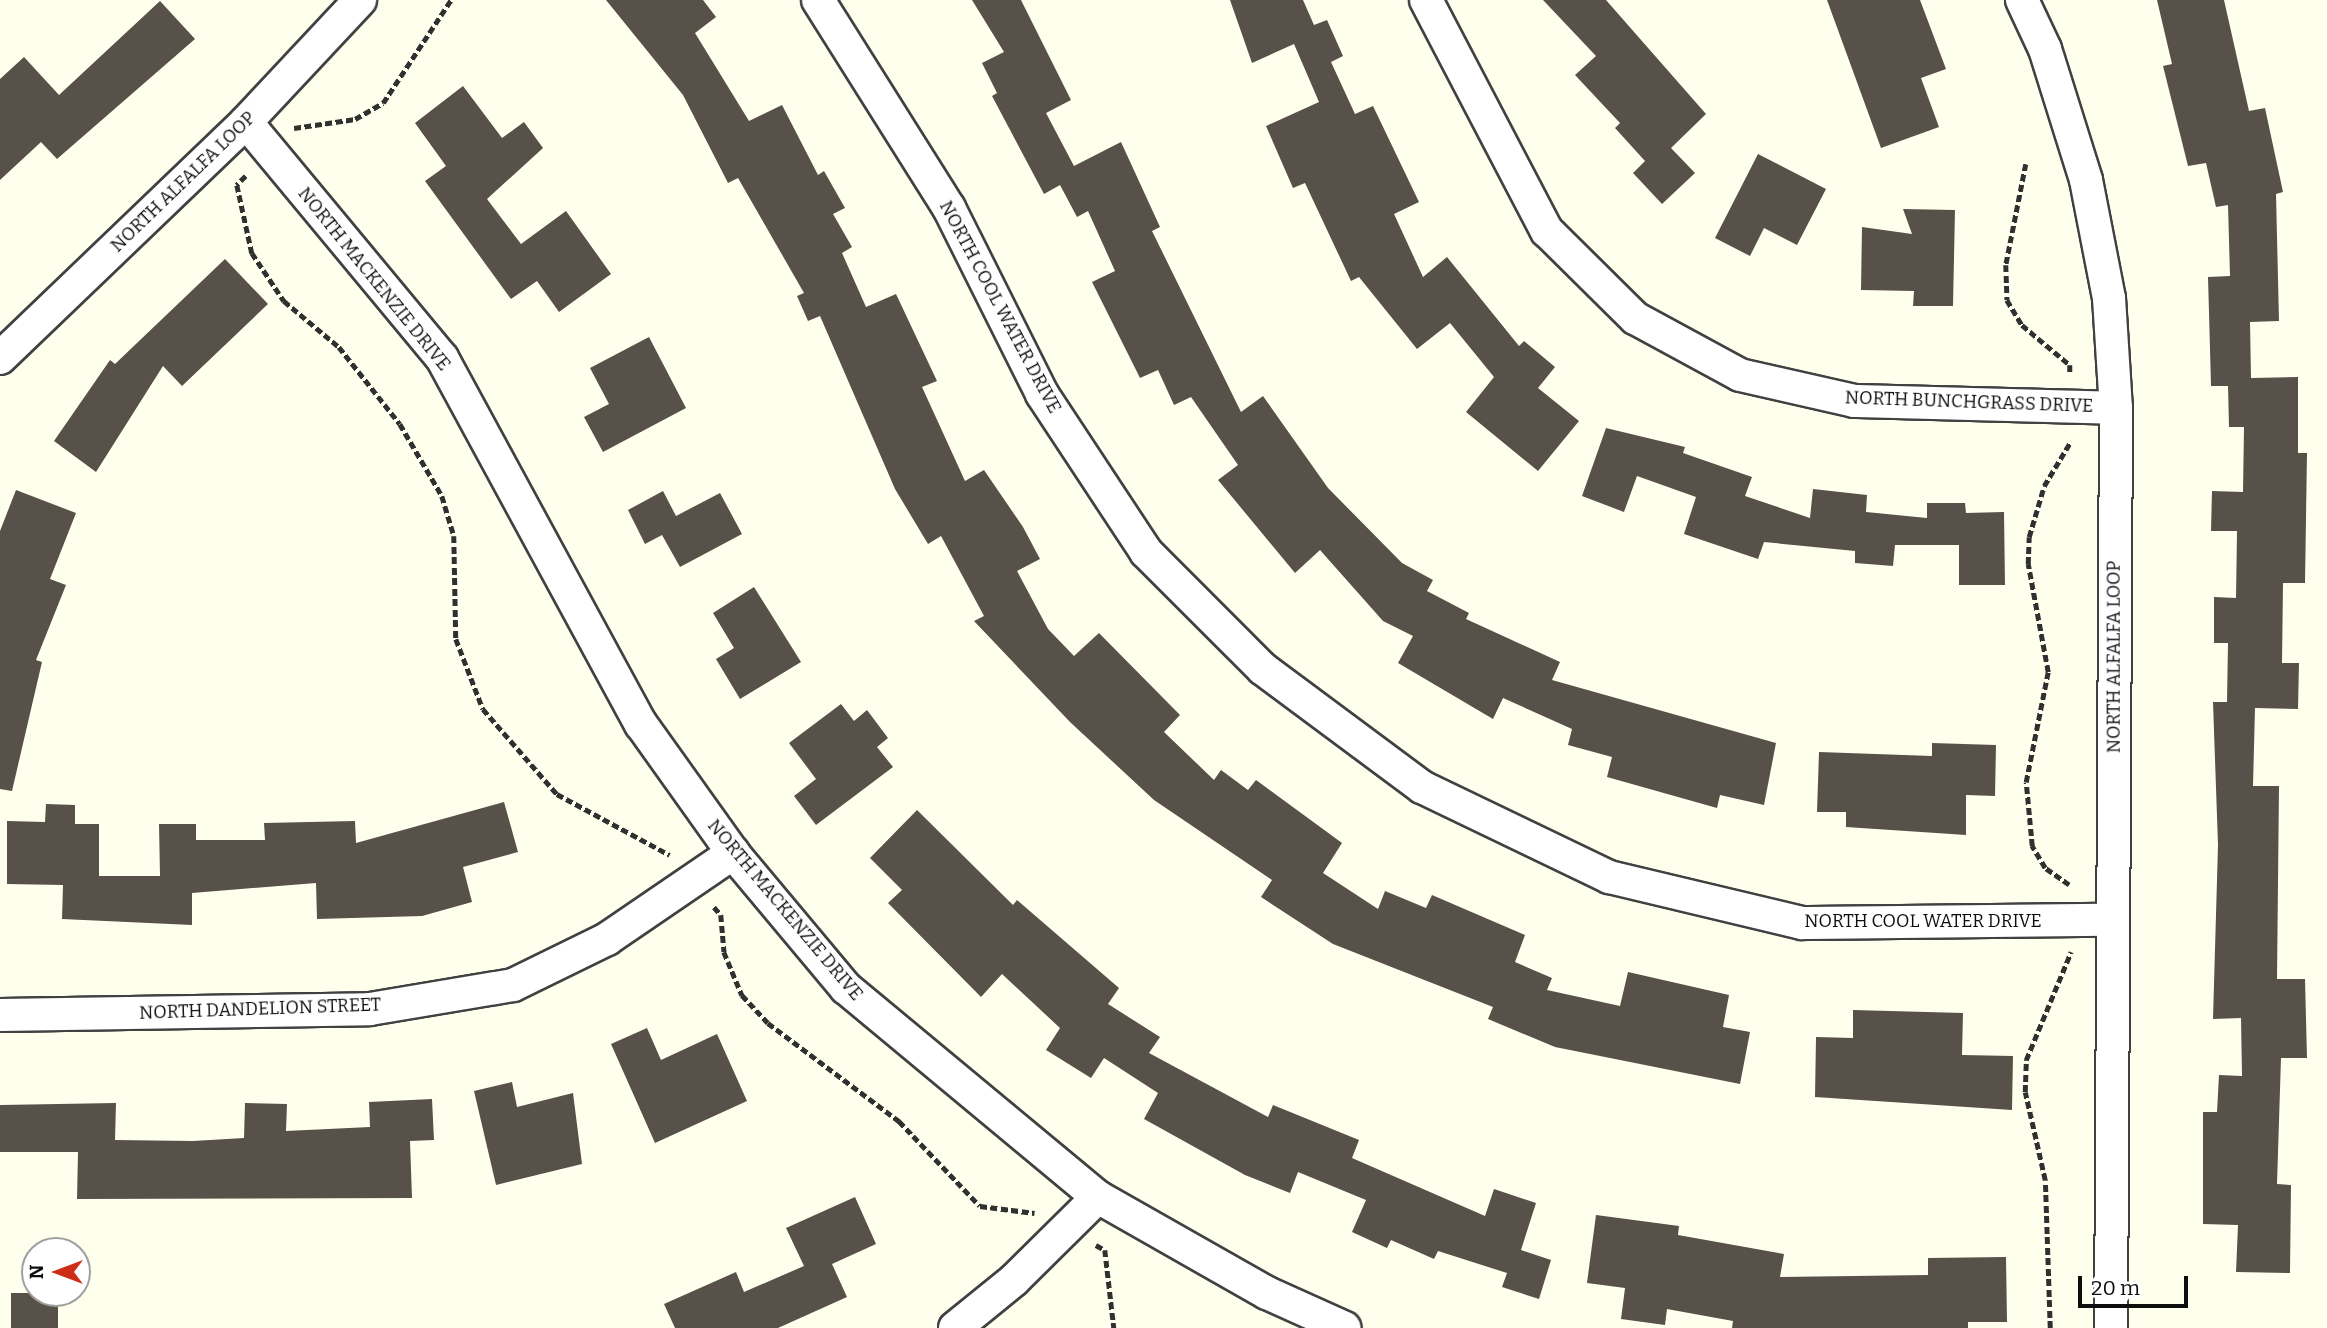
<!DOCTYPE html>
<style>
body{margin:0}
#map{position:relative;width:2327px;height:1328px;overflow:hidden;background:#ffe;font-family:Bitter,serif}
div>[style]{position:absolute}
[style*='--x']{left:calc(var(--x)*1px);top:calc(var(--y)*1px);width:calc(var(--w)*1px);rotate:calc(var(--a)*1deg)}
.building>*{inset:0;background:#575149;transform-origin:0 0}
.path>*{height:4.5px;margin-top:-2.25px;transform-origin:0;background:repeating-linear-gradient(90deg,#303030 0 7px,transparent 0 10.5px)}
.roads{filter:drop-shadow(2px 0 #414141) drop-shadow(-2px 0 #414141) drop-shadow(0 2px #414141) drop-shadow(0 -2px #414141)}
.street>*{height:32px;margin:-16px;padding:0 16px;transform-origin:16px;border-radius:16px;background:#fff}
span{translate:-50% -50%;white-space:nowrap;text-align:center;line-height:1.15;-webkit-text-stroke:7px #fff;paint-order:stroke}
.street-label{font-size:18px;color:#0e0e0e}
.north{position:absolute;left:21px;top:1237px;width:70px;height:70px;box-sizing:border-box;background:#fff;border:2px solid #9f9f9f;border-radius:50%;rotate:270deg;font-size:19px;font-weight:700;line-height:28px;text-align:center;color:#0e0e0e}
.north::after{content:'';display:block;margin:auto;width:24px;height:32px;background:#cc2e17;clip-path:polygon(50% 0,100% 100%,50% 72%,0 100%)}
.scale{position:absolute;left:2078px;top:1276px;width:110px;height:32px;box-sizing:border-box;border:4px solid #0e0e0e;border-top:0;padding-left:9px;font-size:21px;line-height:24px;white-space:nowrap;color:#0e0e0e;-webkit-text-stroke:5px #fff;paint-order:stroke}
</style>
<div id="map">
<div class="building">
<div style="clip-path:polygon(606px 0,703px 0,716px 17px,695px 33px,749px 121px,782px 105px,818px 175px,824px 171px,845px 208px,833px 214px,852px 247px,842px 253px,866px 307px,896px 294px,937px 381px,922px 387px,965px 481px,984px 470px,1023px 527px,1040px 559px,1017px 571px,1048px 629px,1074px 656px,1099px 633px,1180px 715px,1164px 732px,1214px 780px,1221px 770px,1248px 790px,1256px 780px,1342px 843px,1323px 873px,1378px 909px,1385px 891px,1426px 908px,1432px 895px,1525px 935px,1515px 962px,1552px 978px,1547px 990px,1620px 1006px,1628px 972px,1729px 995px,1723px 1027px,1750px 1032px,1740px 1084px,1555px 1047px,1488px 1019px,1493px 1007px,1333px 944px,1261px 897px,1272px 880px,1154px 800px,1070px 722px,974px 621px,984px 616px,941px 536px,928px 544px,895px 489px,820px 316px,808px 321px,797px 296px,804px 293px,738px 178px,728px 183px,683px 95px)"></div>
<div style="clip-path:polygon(972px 0,1021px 0,1071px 100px,1046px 113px,1074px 166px,1121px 142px,1160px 227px,1152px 231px,1241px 412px,1263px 396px,1328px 488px,1402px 563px,1433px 580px,1427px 591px,1469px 613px,1466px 619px,1560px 662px,1552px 680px,1776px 743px,1764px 805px,1720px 795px,1717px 808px,1607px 777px,1612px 757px,1568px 745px,1572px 729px,1503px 698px,1493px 719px,1398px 663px,1413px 636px,1383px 621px,1320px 550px,1295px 573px,1218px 480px,1238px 465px,1191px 397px,1174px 405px,1158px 370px,1140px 378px,1092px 282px,1115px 271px,1088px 211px,1077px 217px,1060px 185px,1044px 194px,992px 96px,997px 93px,982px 63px,1004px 52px)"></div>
<div style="clip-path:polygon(1230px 0,1303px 0,1314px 25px,1327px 20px,1343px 56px,1331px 62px,1355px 114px,1373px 106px,1419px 202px,1394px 214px,1423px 277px,1447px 257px,1519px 346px,1524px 341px,1555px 367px,1538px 388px,1579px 421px,1538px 471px,1466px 412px,1494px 377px,1450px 323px,1417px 349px,1359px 277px,1351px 281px,1305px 183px,1293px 188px,1266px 126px,1319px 102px,1294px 44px,1252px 63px)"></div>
<div style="clip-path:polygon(1543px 0,1606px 0,1706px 114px,1671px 148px,1695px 173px,1662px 204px,1633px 173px,1645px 161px,1615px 128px,1620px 123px,1575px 75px,1596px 56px)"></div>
<div style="clip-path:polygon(1827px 0,1920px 0,1946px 69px,1921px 78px,1939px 127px,1881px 148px)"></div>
<div style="clip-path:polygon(2157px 0,2224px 0,2249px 111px,2265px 108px,2283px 192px,2276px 194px,2279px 321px,2250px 322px,2251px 378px,2298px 377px,2298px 453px,2307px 453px,2305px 583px,2283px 583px,2282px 663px,2299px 663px,2298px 709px,2255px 708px,2253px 786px,2279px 786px,2277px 979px,2305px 979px,2307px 1058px,2281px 1058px,2277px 1184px,2291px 1185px,2290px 1273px,2236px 1272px,2238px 1225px,2203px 1224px,2203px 1112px,2217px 1112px,2219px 1075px,2242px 1076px,2241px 1018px,2213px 1019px,2218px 845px,2213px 702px,2227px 702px,2228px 643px,2214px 643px,2214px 597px,2236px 598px,2237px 531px,2211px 531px,2212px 491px,2243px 492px,2244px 427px,2229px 427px,2228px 386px,2211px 386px,2208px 277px,2230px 276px,2228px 205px,2216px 207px,2206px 163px,2188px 166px,2163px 66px,2172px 64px)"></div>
<div style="clip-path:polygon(160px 1px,195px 39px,57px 159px,41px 142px,0 180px,0 79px,24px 57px,59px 95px)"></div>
<div style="clip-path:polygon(463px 86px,502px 138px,524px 122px,543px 148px,487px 199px,521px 244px,566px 211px,611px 274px,559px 312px,537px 281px,511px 299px,425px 181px,446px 166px,415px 123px)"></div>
<div style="clip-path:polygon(1758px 154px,1826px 189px,1797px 245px,1764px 228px,1750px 256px,1715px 238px)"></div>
<div style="clip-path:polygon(1903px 209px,1955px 210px,1953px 306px,1913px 306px,1914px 291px,1861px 290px,1862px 227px,1912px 234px)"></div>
<div style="clip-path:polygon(225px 259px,268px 304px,182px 386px,163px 366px,96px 472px,54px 441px,110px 360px,115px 364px)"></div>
<div style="clip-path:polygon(649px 337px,686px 408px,603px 452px,584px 417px,609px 404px,590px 368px)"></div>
<div style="clip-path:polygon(1606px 428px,1685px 447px,1683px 453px,1752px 477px,1745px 496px,1810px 518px,1813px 489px,1867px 495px,1866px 512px,1927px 518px,1927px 503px,1965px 503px,1966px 513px,2004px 512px,2005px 585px,1959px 585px,1959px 545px,1895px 545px,1893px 566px,1855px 563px,1855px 551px,1764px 542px,1758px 559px,1684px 534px,1696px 497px,1637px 476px,1624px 512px,1582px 496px)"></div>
<div style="clip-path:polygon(16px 490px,76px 513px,50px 579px,66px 585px,36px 660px,42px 662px,12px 791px,0 789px,0 531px)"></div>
<div style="clip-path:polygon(663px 491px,676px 516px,720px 493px,742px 534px,680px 567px,662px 535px,645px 544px,628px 510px)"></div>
<div style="clip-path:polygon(754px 587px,801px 662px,740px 699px,716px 659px,734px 648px,713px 613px)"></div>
<div style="clip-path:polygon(841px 704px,854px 721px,867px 710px,888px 738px,877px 747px,893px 767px,816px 825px,794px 796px,816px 779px,789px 743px)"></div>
<div style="clip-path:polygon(1932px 743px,1996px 745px,1995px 796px,1966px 795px,1966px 835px,1846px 827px,1846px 812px,1817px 812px,1819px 752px,1932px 756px)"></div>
<div style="clip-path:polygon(504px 802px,518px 852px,463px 867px,472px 902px,422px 916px,317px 919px,316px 883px,192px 893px,192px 925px,62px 919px,63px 885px,7px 884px,7px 821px,45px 822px,46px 804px,75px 805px,75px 824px,99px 824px,99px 876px,160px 876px,159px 824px,196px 824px,196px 840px,265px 840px,264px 823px,355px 821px,356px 843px)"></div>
<div style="clip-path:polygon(917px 810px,1013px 905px,1017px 900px,1119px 988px,1108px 1004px,1160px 1037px,1149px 1053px,1268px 1117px,1273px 1105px,1359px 1140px,1352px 1158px,1485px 1216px,1494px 1189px,1536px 1203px,1521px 1250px,1551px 1260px,1539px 1299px,1502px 1287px,1507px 1273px,1438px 1251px,1434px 1259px,1391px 1240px,1387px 1248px,1352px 1232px,1366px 1200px,1298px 1172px,1290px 1193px,1245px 1175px,1144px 1119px,1158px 1093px,1104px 1058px,1091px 1078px,1046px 1050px,1060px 1028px,1002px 974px,981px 997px,888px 903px,902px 890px,870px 858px)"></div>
<div style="clip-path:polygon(1853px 1010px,1963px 1013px,1962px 1055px,2013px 1056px,2012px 1110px,1815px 1097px,1816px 1037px,1853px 1038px)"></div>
<div style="clip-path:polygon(647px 1028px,661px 1060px,717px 1034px,747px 1101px,655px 1143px,611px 1044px)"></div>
<div style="clip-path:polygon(512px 1082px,517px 1107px,573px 1093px,582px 1164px,496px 1185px,474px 1091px)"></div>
<div style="clip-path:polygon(432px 1099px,434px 1140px,410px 1141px,412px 1198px,77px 1199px,78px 1152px,0 1152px,0 1105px,116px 1103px,115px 1140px,193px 1141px,244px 1138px,245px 1103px,287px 1104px,286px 1131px,370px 1127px,369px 1102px)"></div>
<div style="clip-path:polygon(855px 1197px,876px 1244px,832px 1264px,847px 1297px,778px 1328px,675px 1328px,664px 1304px,736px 1272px,744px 1292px,804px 1266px,786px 1228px)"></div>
<div style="clip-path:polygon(1596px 1215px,1679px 1226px,1678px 1235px,1784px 1254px,1780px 1277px,1928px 1275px,1928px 1258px,2006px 1257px,2007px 1322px,1968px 1322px,1968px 1328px,1732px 1328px,1733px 1321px,1667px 1309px,1665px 1325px,1621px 1319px,1625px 1288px,1587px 1283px)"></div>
<div style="left:11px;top:1293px;width:47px;height:35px"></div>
</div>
<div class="path">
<div style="--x:294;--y:128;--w:62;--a:-8.4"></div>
<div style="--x:355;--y:119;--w:32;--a:-30"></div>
<div style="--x:383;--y:103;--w:123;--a:-56.6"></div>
<div style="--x:2026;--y:164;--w:103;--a:101.2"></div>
<div style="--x:2006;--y:265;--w:35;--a:88"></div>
<div style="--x:2007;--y:300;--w:29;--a:59"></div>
<div style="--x:2022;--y:325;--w:62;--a:39.8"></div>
<div style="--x:2070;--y:365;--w:8;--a:90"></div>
<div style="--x:246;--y:176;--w:13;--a:135"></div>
<div style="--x:237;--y:185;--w:70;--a:77.6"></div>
<div style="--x:252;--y:253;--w:58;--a:56.3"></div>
<div style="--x:284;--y:301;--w:72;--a:39.9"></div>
<div style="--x:339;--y:347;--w:98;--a:51.6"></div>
<div style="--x:400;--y:424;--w:83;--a:59.7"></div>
<div style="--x:442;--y:496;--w:42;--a:73.3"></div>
<div style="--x:454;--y:536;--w:103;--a:88.9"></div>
<div style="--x:456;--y:639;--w:75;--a:68.9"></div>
<div style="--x:483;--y:709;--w:113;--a:49"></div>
<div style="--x:557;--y:794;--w:128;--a:28.4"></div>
<div style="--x:2069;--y:885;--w:29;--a:-145"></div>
<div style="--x:2045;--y:868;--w:26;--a:-121"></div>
<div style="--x:2032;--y:846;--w:64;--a:-95.4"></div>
<div style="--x:2026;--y:782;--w:112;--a:-78.7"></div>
<div style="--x:2048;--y:672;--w:110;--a:-100.5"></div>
<div style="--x:2028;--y:564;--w:27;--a:-88"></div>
<div style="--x:2029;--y:537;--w:53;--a:-73.6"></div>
<div style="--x:2044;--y:486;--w:52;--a:-59"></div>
<div style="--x:714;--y:907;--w:11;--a:49"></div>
<div style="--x:721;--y:915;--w:37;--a:85"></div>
<div style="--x:724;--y:952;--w:47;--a:67.3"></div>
<div style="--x:742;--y:995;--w:38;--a:47"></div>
<div style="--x:768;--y:1023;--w:164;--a:36.8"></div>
<div style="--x:899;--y:1121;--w:117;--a:46.4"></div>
<div style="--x:980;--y:1206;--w:55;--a:7.3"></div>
<div style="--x:1096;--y:1245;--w:10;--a:29"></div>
<div style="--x:1105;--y:1250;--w:79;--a:83.4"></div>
<div style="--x:2050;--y:1328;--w:148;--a:-91.9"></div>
<div style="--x:2045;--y:1180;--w:90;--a:-102.8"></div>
<div style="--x:2025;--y:1092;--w:32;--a:-88"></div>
<div style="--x:2026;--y:1060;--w:117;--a:-67.4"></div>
</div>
<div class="roads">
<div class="street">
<div style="--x:818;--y:0;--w:246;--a:57.8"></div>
<div style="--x:949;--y:208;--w:208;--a:63.4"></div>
<div style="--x:1042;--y:394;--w:189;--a:56.6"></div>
<div style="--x:1146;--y:552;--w:165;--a:45"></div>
<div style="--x:1263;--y:669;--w:198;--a:36.6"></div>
<div style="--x:1422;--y:787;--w:208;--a:25.7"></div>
<div style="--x:1609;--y:877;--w:198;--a:13.4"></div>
<div style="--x:1802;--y:923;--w:310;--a:-0.6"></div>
<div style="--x:1426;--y:0;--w:261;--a:62.4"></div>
<div style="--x:1547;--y:231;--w:124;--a:44.7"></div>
<div style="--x:1635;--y:318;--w:119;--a:28.5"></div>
<div style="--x:1740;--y:375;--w:117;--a:12.8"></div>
<div style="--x:1854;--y:401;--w:262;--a:1.5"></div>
<div style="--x:2022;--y:0;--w:54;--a:64.9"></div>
<div style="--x:2045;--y:49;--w:137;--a:72.6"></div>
<div style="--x:2086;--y:180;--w:120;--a:79"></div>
<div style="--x:2109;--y:298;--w:110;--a:86.4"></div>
<div style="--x:2116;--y:408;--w:920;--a:90.31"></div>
<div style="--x:246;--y:122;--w:307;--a:50.3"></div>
<div style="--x:442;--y:358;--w:417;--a:61.5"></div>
<div style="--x:641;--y:724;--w:158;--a:54.5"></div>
<div style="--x:733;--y:853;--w:176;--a:50.1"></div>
<div style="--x:846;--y:988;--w:327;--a:39.7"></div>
<div style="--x:1098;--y:1197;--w:194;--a:29.6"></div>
<div style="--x:1267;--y:1293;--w:85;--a:24.2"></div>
<div style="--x:0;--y:358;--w:341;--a:-43.8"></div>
<div style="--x:246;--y:122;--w:167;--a:-46.9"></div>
<div style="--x:0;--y:1015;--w:370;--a:-0.9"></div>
<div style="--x:370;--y:1009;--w:145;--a:-9.5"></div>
<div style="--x:513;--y:985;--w:105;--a:-26.1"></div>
<div style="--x:607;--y:939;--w:153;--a:-34.3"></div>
<div style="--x:955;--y:1328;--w:76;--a:-39.1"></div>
<div style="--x:1014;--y:1280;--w:118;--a:-44.7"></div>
</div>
</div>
<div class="street-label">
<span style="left:183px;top:182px;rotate:-44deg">NORTH ALFALFA LOOP</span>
<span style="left:374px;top:279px;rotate:51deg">NORTH MACKENZIE DRIVE</span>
<span style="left:1000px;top:307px;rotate:62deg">NORTH COOL WATER DRIVE</span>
<span style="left:1969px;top:402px;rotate:2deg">NORTH BUNCHGRASS DRIVE</span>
<span style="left:2114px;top:657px;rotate:-90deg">NORTH ALFALFA LOOP</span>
<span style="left:785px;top:910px;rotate:50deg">NORTH MACKENZIE DRIVE</span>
<span style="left:1923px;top:921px">NORTH COOL WATER DRIVE</span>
<span style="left:260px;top:1009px;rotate:-2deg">NORTH DANDELION STREET</span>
</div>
<div class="north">N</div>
<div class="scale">20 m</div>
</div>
